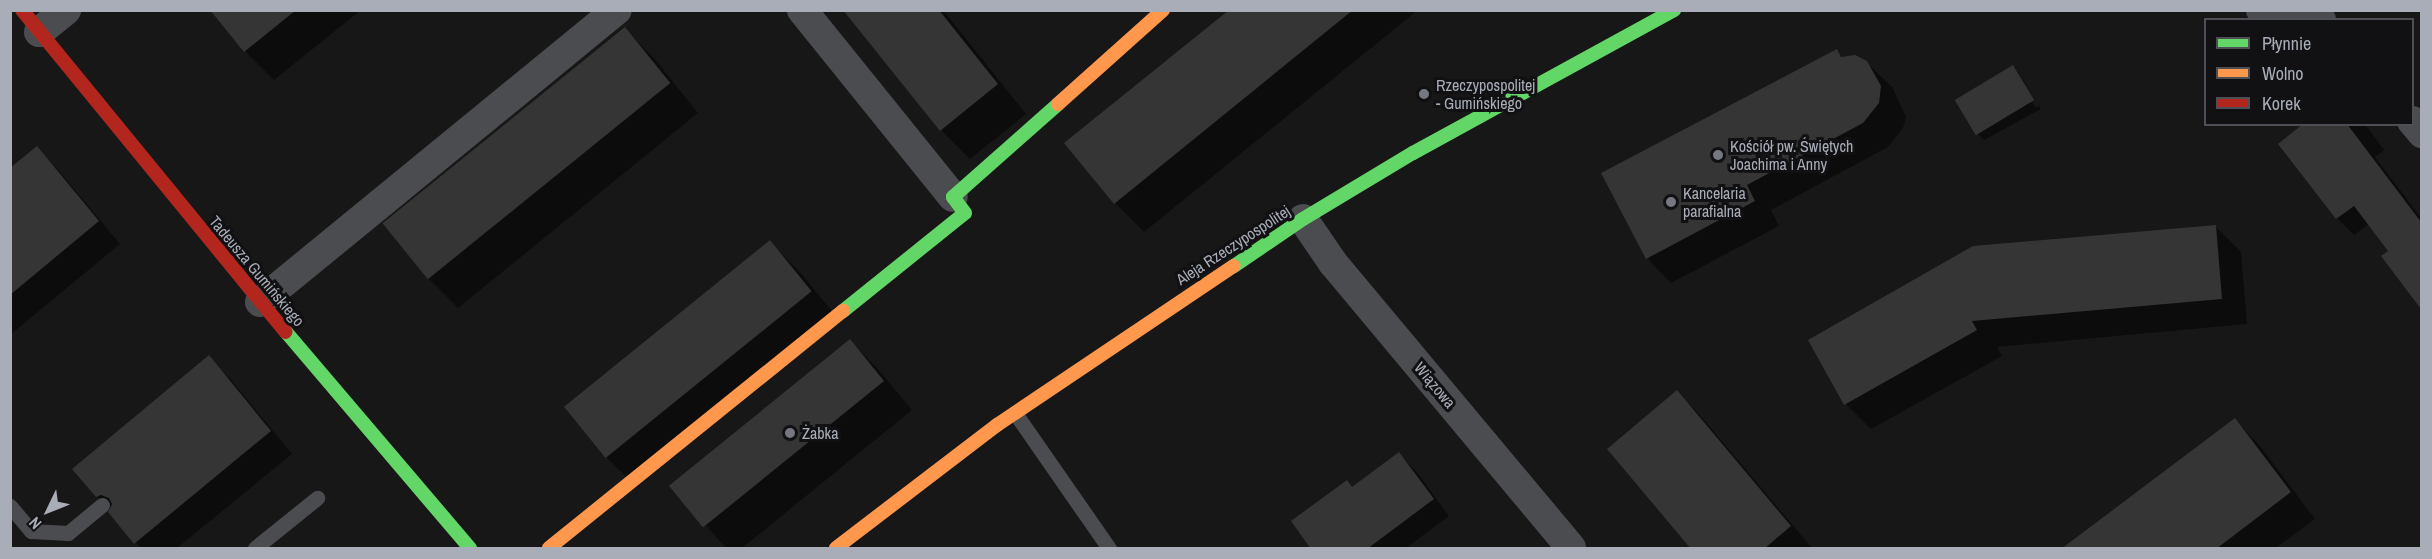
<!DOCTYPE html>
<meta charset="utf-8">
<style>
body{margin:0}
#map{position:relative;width:2432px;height:559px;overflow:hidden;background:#171717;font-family:"Archivo Narrow",sans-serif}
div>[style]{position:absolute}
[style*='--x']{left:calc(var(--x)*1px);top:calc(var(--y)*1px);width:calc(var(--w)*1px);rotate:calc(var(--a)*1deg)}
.shadow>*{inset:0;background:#0007}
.building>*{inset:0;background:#353536;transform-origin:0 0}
.lane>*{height:15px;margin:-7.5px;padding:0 7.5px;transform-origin:7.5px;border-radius:7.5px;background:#4b4c50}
.street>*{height:30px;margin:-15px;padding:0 15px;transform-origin:15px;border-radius:15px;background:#4b4c50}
.fast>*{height:14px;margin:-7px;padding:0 7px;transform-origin:7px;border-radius:7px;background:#63d668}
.slow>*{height:14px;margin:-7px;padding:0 7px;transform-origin:7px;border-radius:7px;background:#ff974d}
.jam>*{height:14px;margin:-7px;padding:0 7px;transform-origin:7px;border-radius:7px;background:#b3261e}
.dots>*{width:16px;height:16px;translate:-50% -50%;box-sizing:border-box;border:3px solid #111113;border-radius:50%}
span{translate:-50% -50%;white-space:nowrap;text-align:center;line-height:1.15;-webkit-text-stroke:6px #111113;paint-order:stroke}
.poi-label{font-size:16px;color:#a8adb8}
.left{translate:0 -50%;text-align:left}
.street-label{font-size:16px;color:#a8adb8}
.frame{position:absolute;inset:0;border:12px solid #a8adb8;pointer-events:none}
.legend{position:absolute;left:2204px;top:18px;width:210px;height:108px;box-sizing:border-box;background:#111113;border:2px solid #4d4f55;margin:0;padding:8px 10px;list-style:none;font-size:18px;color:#a8adb8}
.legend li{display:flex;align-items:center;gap:12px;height:30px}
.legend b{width:30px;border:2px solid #4d4f55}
.north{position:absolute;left:18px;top:481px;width:60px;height:60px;-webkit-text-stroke:4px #111113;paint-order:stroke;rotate:227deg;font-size:16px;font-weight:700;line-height:24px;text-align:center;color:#a8adb8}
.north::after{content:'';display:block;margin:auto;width:21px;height:27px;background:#a8adb8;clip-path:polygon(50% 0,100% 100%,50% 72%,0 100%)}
</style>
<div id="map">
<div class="shadow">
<div style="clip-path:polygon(212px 10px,361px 10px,274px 80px,245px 51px)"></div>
<div style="clip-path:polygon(845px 10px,943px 10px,1026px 114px,970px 159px,941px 130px)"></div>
<div style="clip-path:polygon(1231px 10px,1418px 10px,1144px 232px,1115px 203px,1066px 144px)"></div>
<div style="clip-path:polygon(625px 29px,654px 58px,698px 113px,458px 308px,429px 279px)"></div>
<div style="clip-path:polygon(1836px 51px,1843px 58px,1866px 62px,1892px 87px,1906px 117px,1903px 128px,1888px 147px,1771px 210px,1779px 226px,1671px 283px,1647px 258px)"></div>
<div style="clip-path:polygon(evenodd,2012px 66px,2021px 75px,2041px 109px,1984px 140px,1975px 131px,2012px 66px,2017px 74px,2020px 74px,2039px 106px,2036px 108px,2017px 74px)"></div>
<div style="clip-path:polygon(2306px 124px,2365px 124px,2384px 150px,2375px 157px,2422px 219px,2422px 307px,2383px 256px,2390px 251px,2369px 224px,2354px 235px,2337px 218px,2280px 144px)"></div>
<div style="clip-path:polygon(37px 148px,59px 171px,120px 244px,10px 335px,10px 170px)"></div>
<div style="clip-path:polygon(2215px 226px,2241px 252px,2247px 324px,1997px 347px,2002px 356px,1871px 429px,1846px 404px,1810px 340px)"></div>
<div style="clip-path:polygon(770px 242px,799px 271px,840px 321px,635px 486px,606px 457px,566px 407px)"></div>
<div style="clip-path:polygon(850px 341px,879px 370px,912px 410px,742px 548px,726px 548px,671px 486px)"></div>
<div style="clip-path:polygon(209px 358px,231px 380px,292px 454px,177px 548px,141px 548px,97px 496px)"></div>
<div style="clip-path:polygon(1677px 392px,1699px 414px,1812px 548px,1693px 548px)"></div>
<div style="clip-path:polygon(2235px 420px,2260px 446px,2315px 519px,2276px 548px,2064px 548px)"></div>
<div style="clip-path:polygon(1399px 454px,1416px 471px,1449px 516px,1406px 548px,1313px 548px,1347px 482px,1353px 488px)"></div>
</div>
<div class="building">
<div style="clip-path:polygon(210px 10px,296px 10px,244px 52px)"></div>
<div style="clip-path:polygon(843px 10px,939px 10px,998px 84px,940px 131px)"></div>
<div style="clip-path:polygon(1229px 10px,1353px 10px,1114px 204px,1064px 143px)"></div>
<div style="left:625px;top:27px;width:72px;height:312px;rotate:51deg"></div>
<div style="clip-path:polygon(1837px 49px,1841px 57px,1855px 55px,1867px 61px,1881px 86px,1879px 103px,1863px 123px,1747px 185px,1755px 201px,1646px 259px,1601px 173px)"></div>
<div style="left:2013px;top:65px;width:41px;height:68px;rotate:59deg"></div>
<div style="clip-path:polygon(2303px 124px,2347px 124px,2421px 222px,2421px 309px,2381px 256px,2388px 251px,2354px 206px,2336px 219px,2278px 144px)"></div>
<div style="clip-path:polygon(37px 146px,99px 221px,10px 295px,10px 168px)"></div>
<div style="clip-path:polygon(2216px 225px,2222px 299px,1972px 321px,1977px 330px,1844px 405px,1808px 340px,1973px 246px)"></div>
<div style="left:770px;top:240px;width:66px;height:265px;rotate:51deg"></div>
<div style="left:850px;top:339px;width:54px;height:233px;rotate:51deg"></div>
<div style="clip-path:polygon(209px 355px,271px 431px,134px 544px,108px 512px,112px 504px,109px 498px,101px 495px,96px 497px,72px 469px)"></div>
<div style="clip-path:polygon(1677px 390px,1791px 526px,1764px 549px,1691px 549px,1607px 449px)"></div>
<div style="clip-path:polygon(2235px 418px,2291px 492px,2216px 549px,2061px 549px)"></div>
<div style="clip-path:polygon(1399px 452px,1434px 499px,1367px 549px,1311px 549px,1291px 521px,1347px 480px,1352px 487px)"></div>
</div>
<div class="lane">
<div style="--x:1015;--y:413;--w:165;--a:55.2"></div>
<div style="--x:10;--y:506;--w:33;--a:50"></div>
<div style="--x:31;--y:531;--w:37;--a:3"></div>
<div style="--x:68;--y:533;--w:44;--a:-39.5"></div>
<div style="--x:255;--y:548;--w:80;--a:-38.9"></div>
</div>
<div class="street">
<div style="--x:802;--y:10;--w:240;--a:51.1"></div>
<div style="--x:2261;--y:10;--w:61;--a:9.5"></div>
<div style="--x:39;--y:32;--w:35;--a:-39"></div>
<div style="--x:2412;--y:121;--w:16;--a:50"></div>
<div style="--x:1303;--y:219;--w:53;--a:55.7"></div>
<div style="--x:1333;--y:263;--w:371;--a:50.1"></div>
<div style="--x:260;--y:302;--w:461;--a:-39.3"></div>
</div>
<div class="fast">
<div style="--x:1234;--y:266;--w:83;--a:-34.3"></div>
<div style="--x:1303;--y:219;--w:128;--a:-31"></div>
<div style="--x:1413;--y:153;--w:298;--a:-28.7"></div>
<div style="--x:843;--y:311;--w:156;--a:-38.8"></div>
<div style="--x:965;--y:213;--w:20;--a:-127"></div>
<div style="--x:953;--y:197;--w:140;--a:-41.5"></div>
<div style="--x:286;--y:332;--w:284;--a:49.6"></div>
</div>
<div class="slow">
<div style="--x:1058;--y:104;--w:141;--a:-41.8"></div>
<div style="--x:549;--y:548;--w:378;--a:-38.9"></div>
<div style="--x:836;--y:548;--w:203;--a:-37.4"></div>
<div style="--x:997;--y:425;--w:285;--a:-33.9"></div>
</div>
<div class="jam">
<div style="--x:22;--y:10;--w:416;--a:50.7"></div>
</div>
<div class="dots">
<div style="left:1424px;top:94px;background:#757880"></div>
<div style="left:1718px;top:155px;background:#757880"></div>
<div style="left:1671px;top:202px;background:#757880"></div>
<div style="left:790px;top:433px;background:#757880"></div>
</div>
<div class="poi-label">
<span class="left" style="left:1436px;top:94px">Rzeczypospolitej<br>- Gumińskiego</span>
<span class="left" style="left:1730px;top:155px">Kościół pw. Świętych<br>Joachima i Anny</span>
<span class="left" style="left:1683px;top:202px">Kancelaria<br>parafialna</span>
<span class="left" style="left:802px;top:433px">Żabka</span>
</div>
<div class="street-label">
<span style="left:1233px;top:245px;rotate:-33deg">Aleja Rzeczypospolitej</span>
<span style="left:257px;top:271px;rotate:50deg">Tadeusza Gumińskiego</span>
<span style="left:1435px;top:385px;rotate:50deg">Wiązowa</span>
</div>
<div class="frame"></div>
<ul class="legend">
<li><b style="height:8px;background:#63d668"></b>Płynnie</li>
<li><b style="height:8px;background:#ff974d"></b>Wolno</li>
<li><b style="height:8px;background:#b3261e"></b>Korek</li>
</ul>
<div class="north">N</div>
</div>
